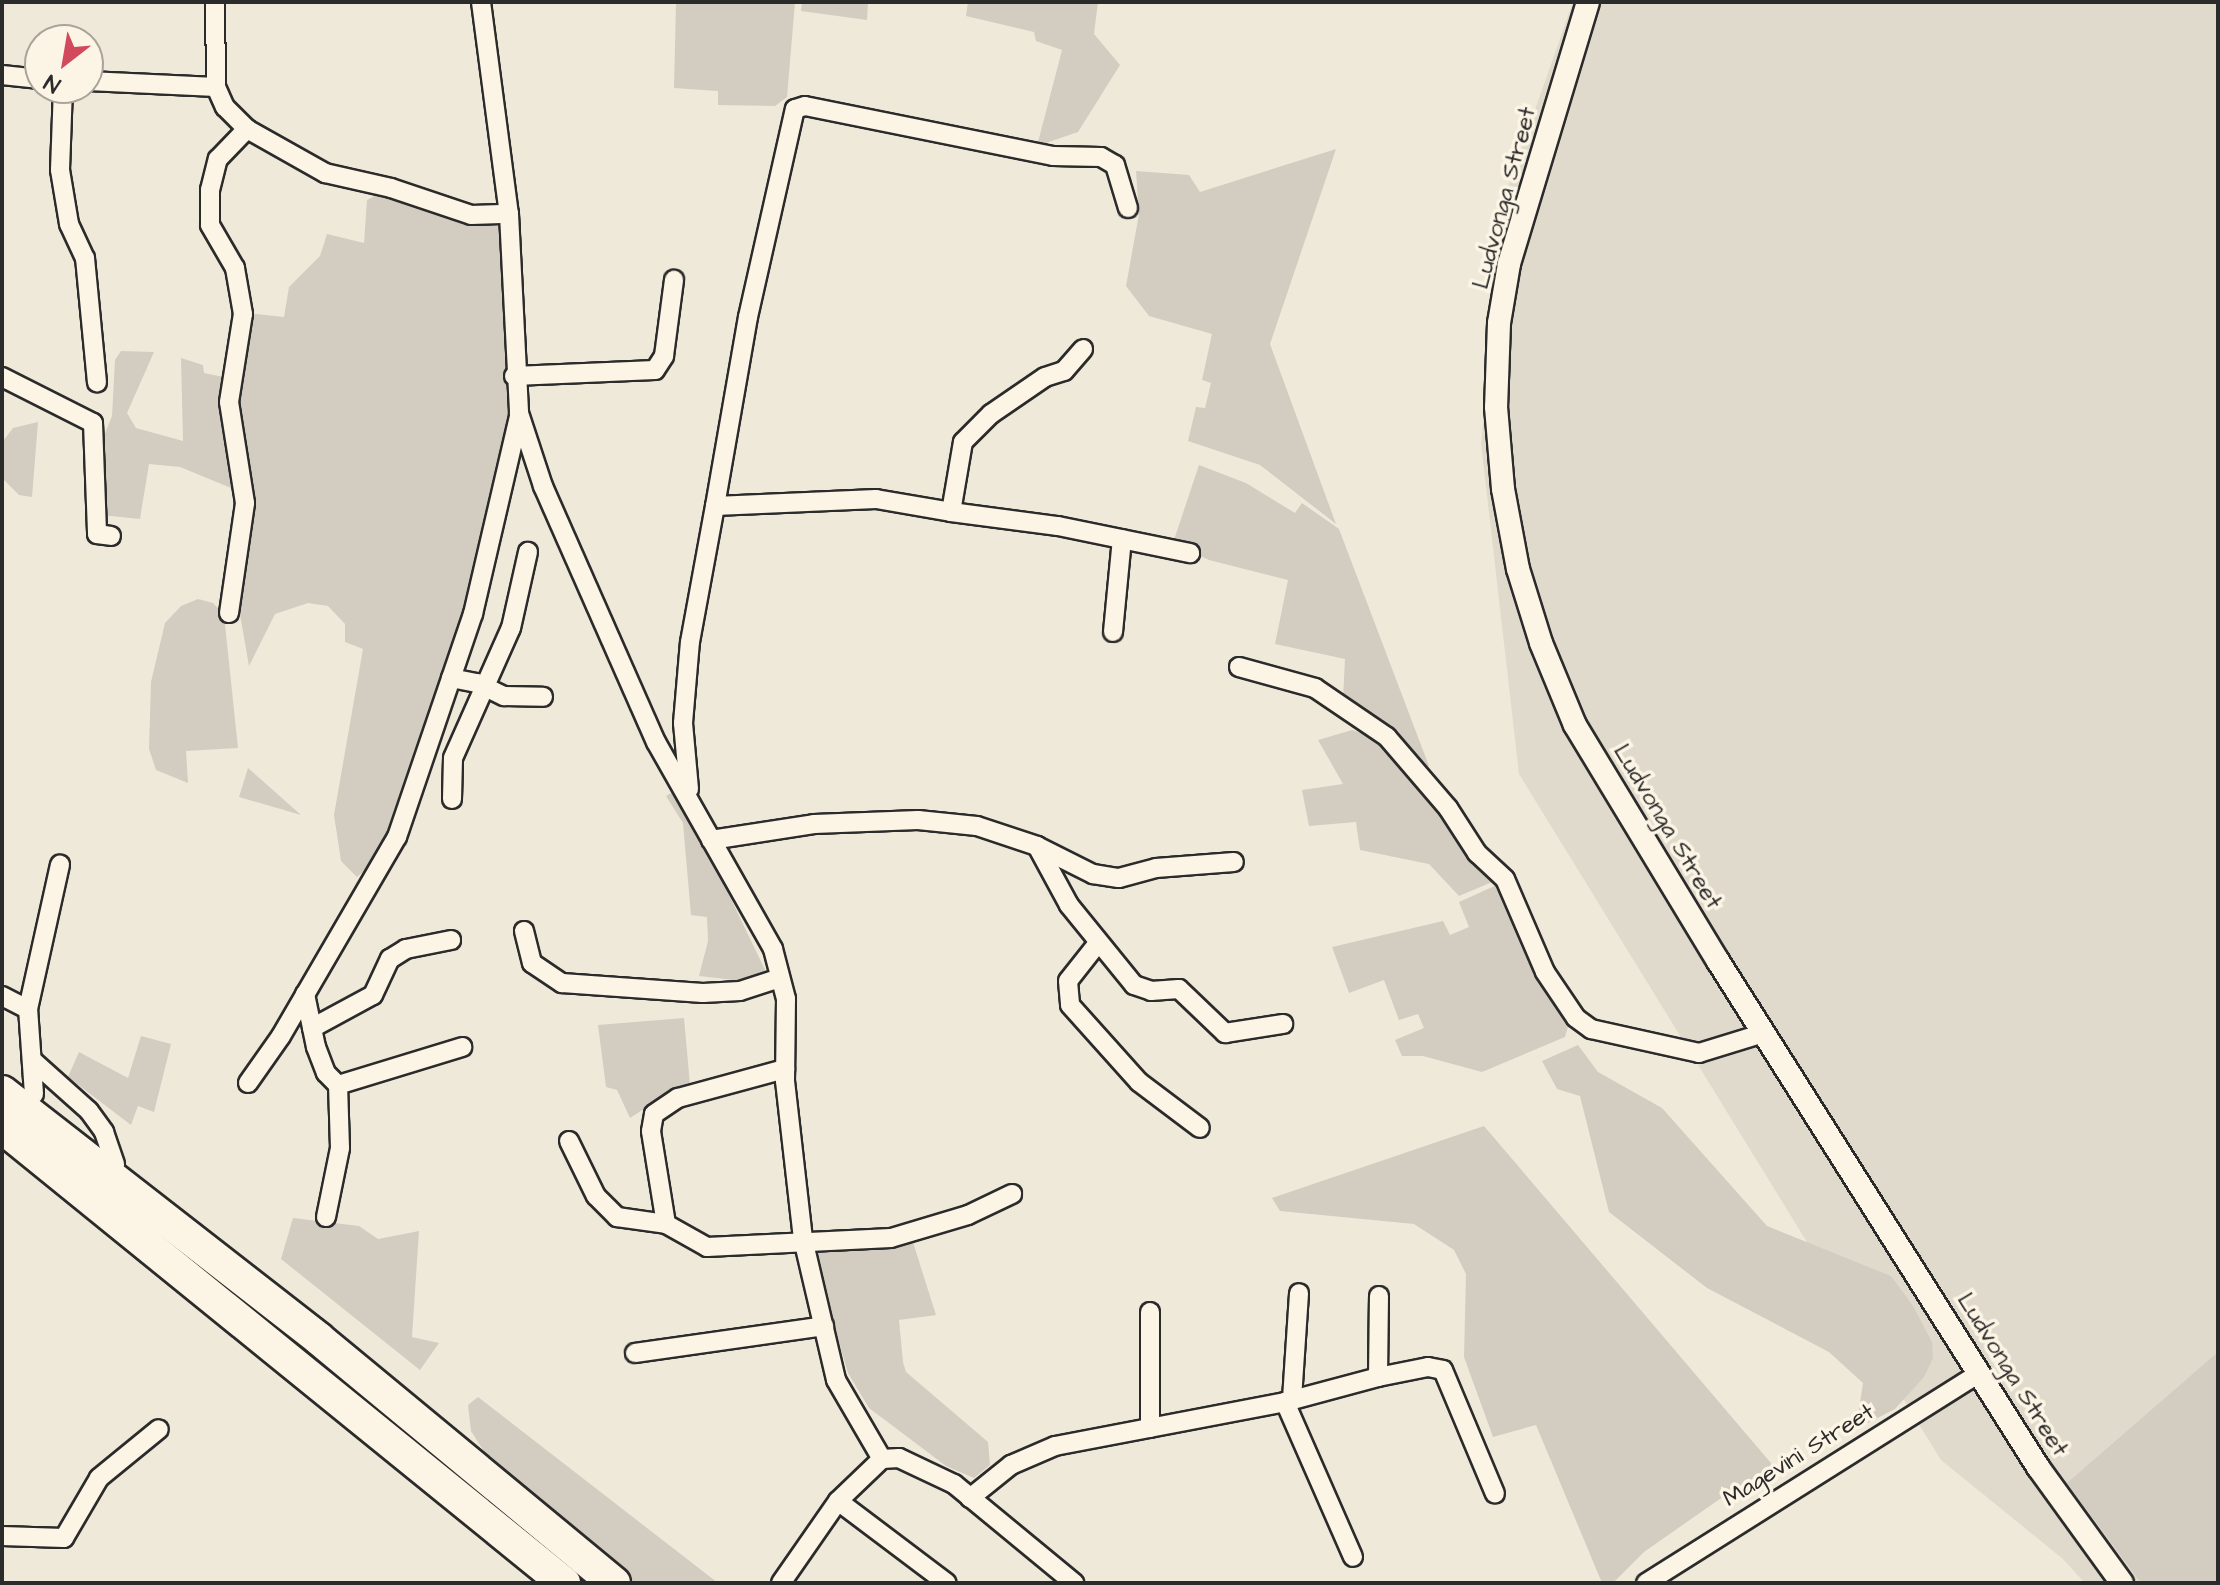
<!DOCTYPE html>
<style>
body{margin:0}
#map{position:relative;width:2220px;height:1585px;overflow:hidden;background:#efe9da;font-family:"Architects Daughter",sans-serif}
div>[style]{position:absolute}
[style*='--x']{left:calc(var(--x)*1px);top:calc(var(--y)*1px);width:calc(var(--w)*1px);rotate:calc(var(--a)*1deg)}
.built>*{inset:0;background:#e0dacc}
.green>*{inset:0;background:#d2cdc0}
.roads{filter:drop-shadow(2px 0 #2b2b2b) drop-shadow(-2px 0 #2b2b2b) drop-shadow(0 2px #2b2b2b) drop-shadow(0 -2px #2b2b2b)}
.minor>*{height:18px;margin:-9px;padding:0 9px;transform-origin:9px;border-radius:9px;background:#fcf5e5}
.tertiary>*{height:22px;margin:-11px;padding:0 11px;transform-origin:11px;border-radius:11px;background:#fcf5e5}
.motorway>*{height:32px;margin:-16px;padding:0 16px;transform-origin:16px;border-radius:16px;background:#fcf5e5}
span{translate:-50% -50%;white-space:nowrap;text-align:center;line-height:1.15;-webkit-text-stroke:7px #fcf5e5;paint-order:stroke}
.street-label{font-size:24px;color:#2b2b2b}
.frame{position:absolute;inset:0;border:4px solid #2b2b2b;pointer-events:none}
.north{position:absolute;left:24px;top:24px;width:80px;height:80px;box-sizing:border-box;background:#fcf5e5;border:2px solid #a8a49b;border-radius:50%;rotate:211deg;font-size:22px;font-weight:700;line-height:32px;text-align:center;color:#2b2b2b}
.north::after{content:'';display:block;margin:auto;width:28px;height:36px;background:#d1495b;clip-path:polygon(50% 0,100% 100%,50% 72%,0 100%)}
</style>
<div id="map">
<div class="built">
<div style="clip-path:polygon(1573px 2px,2218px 2px,2218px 1583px,2085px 1583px,2063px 1559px,1941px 1460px,1519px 774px,1481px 443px,1505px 195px)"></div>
</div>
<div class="green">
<div style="clip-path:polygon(676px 2px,795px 2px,787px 97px,775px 106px,718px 105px,718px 91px,674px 88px)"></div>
<div style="clip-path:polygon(802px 2px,868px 2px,867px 20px,801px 11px)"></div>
<div style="clip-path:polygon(968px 2px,1098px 2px,1094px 34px,1120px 65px,1078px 132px,1037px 146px,1062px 50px,1036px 41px,1034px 32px,966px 16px)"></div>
<div style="clip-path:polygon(1336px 149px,1270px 344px,1336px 524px,1260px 465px,1188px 441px,1196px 407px,1205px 408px,1211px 383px,1202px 380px,1212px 334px,1149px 316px,1126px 286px,1139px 214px,1136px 171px,1189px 175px,1200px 192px)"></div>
<div style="clip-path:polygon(382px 192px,503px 219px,511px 422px,465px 616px,396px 814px,371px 864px,357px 877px,341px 861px,334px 815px,363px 649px,345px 642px,345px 624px,328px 606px,308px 603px,275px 614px,249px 666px,237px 597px,238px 438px,247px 313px,284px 317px,289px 287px,320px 256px,327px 234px,364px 243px,367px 200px)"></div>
<div style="clip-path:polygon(121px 351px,154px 352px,127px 413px,136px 428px,183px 441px,181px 358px,203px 365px,204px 373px,228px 378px,236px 490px,180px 467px,149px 464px,140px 519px,101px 515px,98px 451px,112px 416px,115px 360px)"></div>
<div style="clip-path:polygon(38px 422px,32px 497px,19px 495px,2px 478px,3px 441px,13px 428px)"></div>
<div style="clip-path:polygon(1199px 465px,1246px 483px,1295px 513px,1302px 503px,1339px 529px,1429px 766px,1423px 770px,1343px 699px,1345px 659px,1275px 644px,1288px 580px,1209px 560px,1173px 543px)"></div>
<div style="clip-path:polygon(198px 599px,213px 603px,224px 615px,238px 748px,186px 751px,188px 783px,156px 770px,149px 749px,151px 682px,165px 623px,181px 606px)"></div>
<div style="clip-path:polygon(1352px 730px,1388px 743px,1497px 880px,1459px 896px,1429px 864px,1360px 850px,1356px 822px,1309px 826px,1302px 790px,1343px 784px,1318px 740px)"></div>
<div style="clip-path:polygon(248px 768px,301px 815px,239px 797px)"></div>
<div style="clip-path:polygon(678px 789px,767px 974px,752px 982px,699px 976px,708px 941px,707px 917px,691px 915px,683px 823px,666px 796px)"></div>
<div style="clip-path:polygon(1499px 884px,1570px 1020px,1565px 1037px,1482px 1072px,1423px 1056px,1402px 1056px,1395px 1040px,1424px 1028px,1418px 1014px,1399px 1020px,1384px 980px,1349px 993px,1332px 947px,1443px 921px,1450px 935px,1469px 927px,1459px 902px)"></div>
<div style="clip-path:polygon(684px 1018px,690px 1085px,678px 1087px,630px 1118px,617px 1090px,606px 1087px,598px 1025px)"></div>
<div style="clip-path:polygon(141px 1036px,171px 1044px,154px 1112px,138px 1106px,131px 1125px,68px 1077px,79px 1052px,128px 1078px)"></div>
<div style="clip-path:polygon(1578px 1045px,1598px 1072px,1662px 1108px,1767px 1226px,1891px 1276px,1913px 1306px,1932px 1342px,1933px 1358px,1924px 1377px,1895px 1409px,1856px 1429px,1863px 1383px,1829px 1352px,1707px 1288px,1609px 1212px,1580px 1096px,1557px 1089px,1542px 1061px)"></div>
<div style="clip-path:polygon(1484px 1126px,1776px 1469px,1727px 1494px,1644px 1552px,1613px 1583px,1602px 1583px,1536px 1425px,1493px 1437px,1464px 1357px,1466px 1274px,1454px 1250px,1414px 1224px,1280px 1211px,1272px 1198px)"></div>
<div style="clip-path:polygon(293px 1218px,359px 1226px,378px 1239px,419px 1231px,412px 1337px,439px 1343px,420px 1370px,281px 1259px)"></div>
<div style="clip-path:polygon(912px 1239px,936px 1315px,899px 1320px,903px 1362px,906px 1372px,988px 1442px,990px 1465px,974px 1478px,946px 1466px,869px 1408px,848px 1373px,830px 1312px,816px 1246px,856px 1250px)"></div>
<div style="clip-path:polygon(2218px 1352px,2218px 1583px,2141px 1583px,2067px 1483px)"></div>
<div style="clip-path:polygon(478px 1397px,718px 1583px,634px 1583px,492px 1464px,471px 1431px,468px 1405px)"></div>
</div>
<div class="roads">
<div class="minor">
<div style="--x:215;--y:2;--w:85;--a:89.3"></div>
<div style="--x:481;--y:2;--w:214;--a:82.5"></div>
<div style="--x:509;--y:214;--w:199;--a:87.1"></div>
<div style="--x:519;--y:413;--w:77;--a:71.8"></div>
<div style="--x:543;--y:486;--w:280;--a:66.2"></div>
<div style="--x:656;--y:742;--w:238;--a:60.5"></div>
<div style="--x:773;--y:949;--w:52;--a:75.4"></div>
<div style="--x:786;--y:999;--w:82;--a:90.7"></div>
<div style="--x:785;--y:1081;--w:159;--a:83.5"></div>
<div style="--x:803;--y:1239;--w:145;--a:76.8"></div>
<div style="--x:836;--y:1380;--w:91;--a:59.8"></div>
<div style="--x:2;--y:75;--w:38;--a:6"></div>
<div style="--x:88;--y:81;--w:128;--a:2.7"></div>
<div style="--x:216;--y:87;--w:22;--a:66"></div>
<div style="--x:225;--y:107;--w:31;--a:45"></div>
<div style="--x:247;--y:129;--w:90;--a:29.4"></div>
<div style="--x:325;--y:173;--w:68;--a:12.8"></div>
<div style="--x:391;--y:188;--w:84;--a:18.6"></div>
<div style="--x:471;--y:215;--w:38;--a:-2"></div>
<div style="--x:63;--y:88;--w:82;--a:92.1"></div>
<div style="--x:60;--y:170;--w:55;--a:80.5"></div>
<div style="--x:69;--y:224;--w:38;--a:65"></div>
<div style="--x:85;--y:258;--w:125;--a:84.5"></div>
<div style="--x:514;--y:376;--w:141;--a:-2.4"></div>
<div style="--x:655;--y:370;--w:17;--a:-57"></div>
<div style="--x:664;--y:356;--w:77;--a:-82.5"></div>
<div style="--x:2;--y:377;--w:102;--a:26.8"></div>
<div style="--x:93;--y:423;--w:111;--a:87.9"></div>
<div style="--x:97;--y:534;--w:14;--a:8"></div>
<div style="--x:715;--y:506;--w:192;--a:-80.1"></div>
<div style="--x:748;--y:317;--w:213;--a:-77.3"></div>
<div style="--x:795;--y:109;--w:10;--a:-17"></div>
<div style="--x:805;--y:106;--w:253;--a:11.4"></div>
<div style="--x:1053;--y:156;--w:48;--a:1.2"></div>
<div style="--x:1101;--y:157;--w:16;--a:30"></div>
<div style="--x:1115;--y:165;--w:45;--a:73.2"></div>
<div style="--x:951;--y:512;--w:108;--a:7.5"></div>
<div style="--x:1058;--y:526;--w:135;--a:11.6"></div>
<div style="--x:229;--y:613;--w:111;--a:-81.7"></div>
<div style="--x:245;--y:503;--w:102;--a:-99"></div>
<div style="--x:229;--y:402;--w:89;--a:-81"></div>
<div style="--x:243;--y:314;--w:47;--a:-99.9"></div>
<div style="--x:235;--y:268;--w:50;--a:-120.2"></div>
<div style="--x:210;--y:225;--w:35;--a:-90"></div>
<div style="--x:210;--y:190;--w:32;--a:-76"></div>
<div style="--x:218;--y:159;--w:42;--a:-46"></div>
<div style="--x:1113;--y:632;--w:93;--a:-84.5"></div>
<div style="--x:1239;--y:667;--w:79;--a:15.4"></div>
<div style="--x:1315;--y:688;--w:87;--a:34.2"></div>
<div style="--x:1387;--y:737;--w:94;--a:49.3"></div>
<div style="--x:1448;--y:808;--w:54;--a:57.2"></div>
<div style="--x:1477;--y:853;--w:38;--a:43"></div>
<div style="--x:1505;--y:879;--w:101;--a:66.7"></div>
<div style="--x:1545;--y:972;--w:55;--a:56"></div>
<div style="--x:1576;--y:1018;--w:19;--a:36"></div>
<div style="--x:1591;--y:1029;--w:111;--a:12.5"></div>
<div style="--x:1699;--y:1053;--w:68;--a:-17.1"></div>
<div style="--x:451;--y:678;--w:26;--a:11"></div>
<div style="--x:477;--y:683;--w:30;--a:26"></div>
<div style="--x:504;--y:696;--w:39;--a:1"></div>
<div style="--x:689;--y:789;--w:66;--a:-95.2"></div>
<div style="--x:683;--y:723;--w:81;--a:-85.1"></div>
<div style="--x:690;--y:642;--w:138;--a:-79.6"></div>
<div style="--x:715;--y:506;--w:161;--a:-2.5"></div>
<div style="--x:876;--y:499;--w:76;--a:9.8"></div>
<div style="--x:951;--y:512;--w:71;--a:-80.3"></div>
<div style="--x:963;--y:442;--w:40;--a:-45"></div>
<div style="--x:991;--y:414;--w:65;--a:-34.4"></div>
<div style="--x:1045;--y:377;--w:20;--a:-18"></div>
<div style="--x:1064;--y:371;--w:29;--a:-49"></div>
<div style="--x:452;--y:799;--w:41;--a:-88.6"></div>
<div style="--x:453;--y:758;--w:142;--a:-66"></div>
<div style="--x:511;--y:628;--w:78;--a:-77.4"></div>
<div style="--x:711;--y:840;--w:104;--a:-8.8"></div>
<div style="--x:814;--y:824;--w:104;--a:-2.2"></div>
<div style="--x:918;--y:820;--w:59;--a:5.8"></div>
<div style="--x:977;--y:826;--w:63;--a:18.4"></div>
<div style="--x:1037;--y:846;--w:63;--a:26.6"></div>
<div style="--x:1093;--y:874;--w:26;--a:9"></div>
<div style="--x:1119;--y:878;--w:38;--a:-15"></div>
<div style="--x:1156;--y:868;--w:78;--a:-4.4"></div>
<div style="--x:1037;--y:846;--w:67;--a:61.5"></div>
<div style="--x:1069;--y:905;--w:103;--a:50.9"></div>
<div style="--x:1134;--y:985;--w:18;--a:19"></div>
<div style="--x:1151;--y:991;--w:28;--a:-4"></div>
<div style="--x:1179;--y:989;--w:64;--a:43.7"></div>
<div style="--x:1225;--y:1033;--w:59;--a:-8.8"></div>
<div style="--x:524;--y:931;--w:33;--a:76"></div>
<div style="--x:532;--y:963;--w:36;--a:34"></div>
<div style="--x:562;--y:983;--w:141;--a:4.1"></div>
<div style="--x:703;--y:993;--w:37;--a:-3"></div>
<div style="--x:740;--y:991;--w:42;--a:-18"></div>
<div style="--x:1098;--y:943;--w:48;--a:128.3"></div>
<div style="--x:1068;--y:981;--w:24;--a:85"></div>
<div style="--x:1070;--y:1005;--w:103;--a:48.1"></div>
<div style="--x:1139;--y:1082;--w:76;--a:37"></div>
<div style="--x:305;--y:994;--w:54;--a:78.3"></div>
<div style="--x:316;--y:1047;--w:28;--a:69"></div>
<div style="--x:326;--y:1073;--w:17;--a:45"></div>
<div style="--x:338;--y:1085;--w:130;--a:-17"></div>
<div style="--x:2;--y:996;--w:29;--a:27"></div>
<div style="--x:312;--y:1028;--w:69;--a:-28.4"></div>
<div style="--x:373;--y:995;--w:40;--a:-65"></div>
<div style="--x:390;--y:959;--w:19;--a:-32"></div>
<div style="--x:406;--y:949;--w:46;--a:-11.3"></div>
<div style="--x:32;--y:1060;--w:76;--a:41.8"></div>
<div style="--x:89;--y:1111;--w:26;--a:54"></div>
<div style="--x:104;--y:1132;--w:34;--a:71"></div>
<div style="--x:248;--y:1083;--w:57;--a:-54.9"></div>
<div style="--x:281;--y:1036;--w:230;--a:-59.8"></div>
<div style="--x:397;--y:837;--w:236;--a:-71.2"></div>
<div style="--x:473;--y:614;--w:203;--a:-76.9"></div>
<div style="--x:34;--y:1094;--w:85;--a:-94"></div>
<div style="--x:28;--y:1009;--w:148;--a:-77.5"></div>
<div style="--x:569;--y:1141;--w:61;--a:63.9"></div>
<div style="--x:596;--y:1196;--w:30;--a:45"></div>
<div style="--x:617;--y:1217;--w:49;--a:8.1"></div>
<div style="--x:666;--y:1224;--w:47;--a:29.3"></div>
<div style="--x:707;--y:1247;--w:184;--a:-2.8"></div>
<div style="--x:891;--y:1238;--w:80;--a:-16.6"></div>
<div style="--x:968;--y:1215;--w:49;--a:-25.5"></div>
<div style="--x:326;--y:1217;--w:70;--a:-78.5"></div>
<div style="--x:340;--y:1148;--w:63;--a:-91.8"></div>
<div style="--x:666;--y:1224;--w:94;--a:-99.2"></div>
<div style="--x:651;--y:1131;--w:17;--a:-80"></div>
<div style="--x:654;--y:1114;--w:29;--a:-34"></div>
<div style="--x:678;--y:1098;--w:111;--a:-15.2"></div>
<div style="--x:635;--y:1353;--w:191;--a:-8.1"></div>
<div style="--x:1378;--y:1377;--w:51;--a:-11.3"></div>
<div style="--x:1428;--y:1367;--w:15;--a:11"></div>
<div style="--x:1443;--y:1370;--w:134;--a:67.2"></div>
<div style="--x:1292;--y:1399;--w:106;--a:-86.2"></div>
<div style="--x:1285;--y:1402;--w:169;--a:66.3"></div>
<div style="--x:1150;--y:1428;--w:116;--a:-90"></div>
<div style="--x:970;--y:1498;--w:53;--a:-38.8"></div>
<div style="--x:1011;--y:1465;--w:48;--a:-23.4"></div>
<div style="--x:1055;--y:1446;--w:234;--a:-10.8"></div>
<div style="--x:1285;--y:1402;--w:96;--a:-15"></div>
<div style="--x:1378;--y:1377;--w:81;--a:-89.3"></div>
<div style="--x:838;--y:1501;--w:136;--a:37"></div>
<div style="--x:2;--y:1536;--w:62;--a:1.8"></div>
<div style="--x:64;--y:1538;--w:69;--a:-59.7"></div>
<div style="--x:99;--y:1478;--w:77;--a:-39.2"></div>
<div style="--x:781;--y:1583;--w:100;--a:-55.2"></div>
<div style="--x:838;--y:1501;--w:61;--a:-43.7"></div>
<div style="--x:882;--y:1459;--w:17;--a:-3"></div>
<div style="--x:899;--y:1458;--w:61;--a:25.3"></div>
<div style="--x:954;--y:1484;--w:156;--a:39.5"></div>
<div style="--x:1646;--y:1583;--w:394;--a:-32.2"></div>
</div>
<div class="tertiary">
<div style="--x:1588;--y:2;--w:274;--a:106.8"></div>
<div style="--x:1509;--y:264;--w:60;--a:99.6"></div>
<div style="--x:1499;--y:323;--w:84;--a:92"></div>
<div style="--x:1496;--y:407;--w:82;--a:85.1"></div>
<div style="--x:1503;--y:489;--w:81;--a:79.4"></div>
<div style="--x:1518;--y:569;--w:77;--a:72.7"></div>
<div style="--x:1541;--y:643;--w:89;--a:67.5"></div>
<div style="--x:1575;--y:725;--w:276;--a:58.8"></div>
<div style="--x:1718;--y:961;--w:599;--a:57.69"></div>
<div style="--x:2038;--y:1467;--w:143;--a:54.1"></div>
</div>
<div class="motorway">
<div style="--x:2;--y:1092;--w:402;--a:37.9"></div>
<div style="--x:319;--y:1339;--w:383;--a:39.6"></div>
<div style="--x:2;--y:1127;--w:724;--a:39.06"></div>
</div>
</div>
<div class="street-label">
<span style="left:1505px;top:198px;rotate:-75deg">Ludvonga Street</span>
<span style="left:1667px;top:827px;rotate:59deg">Ludvonga Street</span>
<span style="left:2012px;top:1375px;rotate:58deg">Ludvonga Street</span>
<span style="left:1799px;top:1456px;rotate:-32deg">Magevini Street</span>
</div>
<div class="frame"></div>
<div class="north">N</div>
</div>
